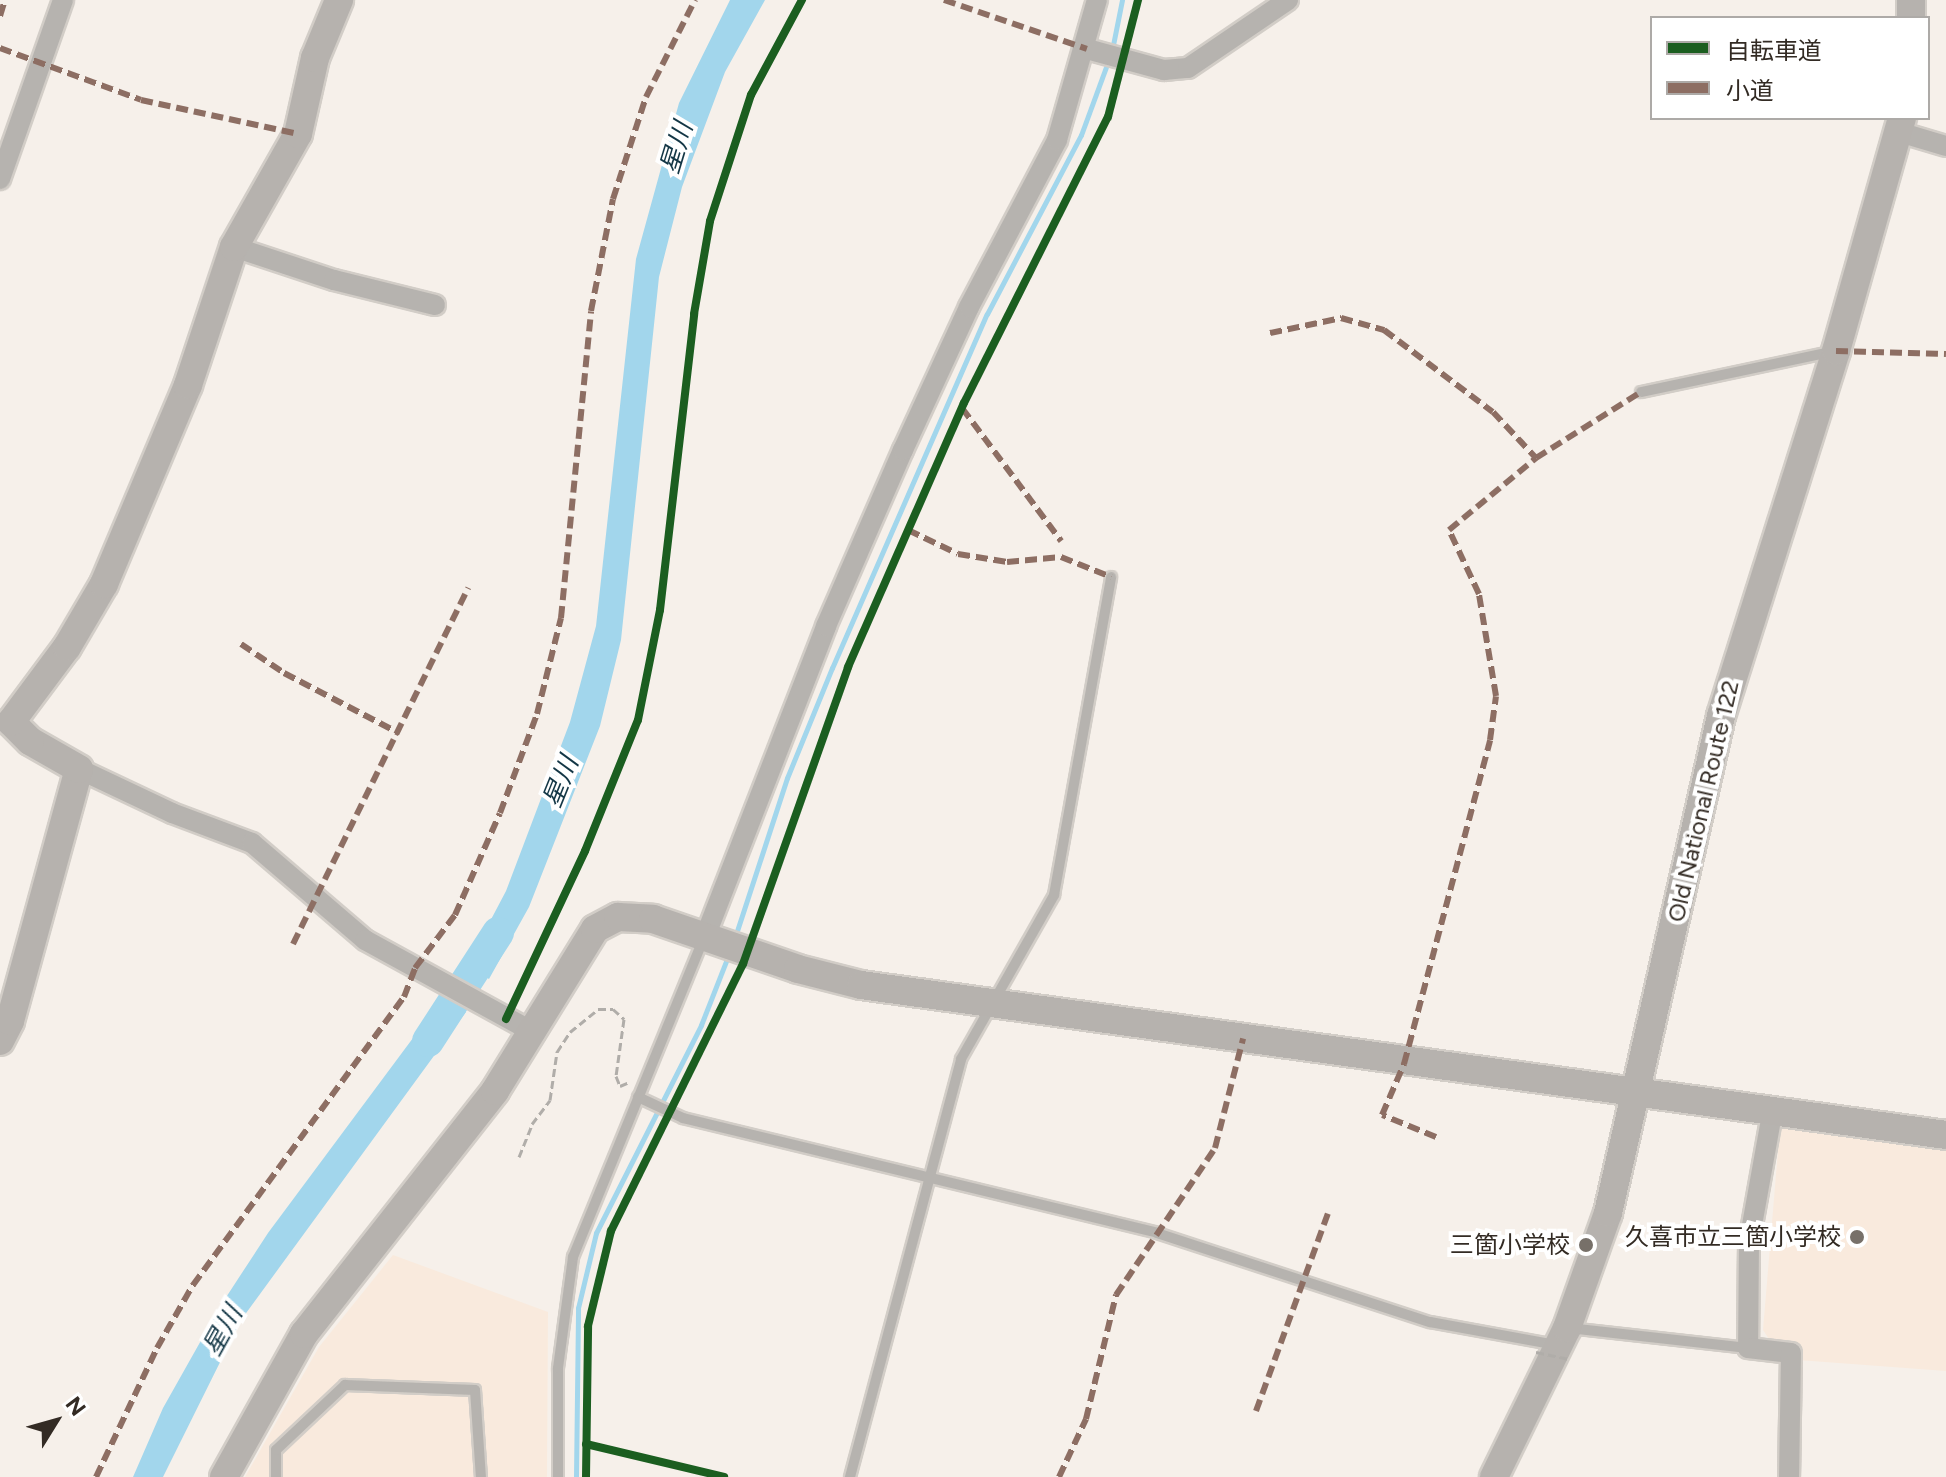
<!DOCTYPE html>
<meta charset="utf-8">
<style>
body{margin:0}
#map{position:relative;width:1946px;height:1477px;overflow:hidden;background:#f6f0ea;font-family:Figtree,"Noto Sans JP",sans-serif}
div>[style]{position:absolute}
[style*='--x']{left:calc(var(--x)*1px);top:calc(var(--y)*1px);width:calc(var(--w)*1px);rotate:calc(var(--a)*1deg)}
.built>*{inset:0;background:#f9eadd}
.water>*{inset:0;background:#a2d6ec}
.stream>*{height:5px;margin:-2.5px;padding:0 2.5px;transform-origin:2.5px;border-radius:2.5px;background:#a2d6ec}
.river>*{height:32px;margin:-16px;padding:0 16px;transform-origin:16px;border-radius:16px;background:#a2d6ec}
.path>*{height:3px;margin-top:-1.5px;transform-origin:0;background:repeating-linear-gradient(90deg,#b0ada9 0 8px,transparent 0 12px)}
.roads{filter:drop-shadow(2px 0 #d2cdc7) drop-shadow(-2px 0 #d2cdc7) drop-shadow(0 2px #d2cdc7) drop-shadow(0 -2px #d2cdc7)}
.lane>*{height:10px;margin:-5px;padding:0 5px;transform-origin:5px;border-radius:5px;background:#b6b3af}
.street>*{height:20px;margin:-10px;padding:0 10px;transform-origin:10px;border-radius:10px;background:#b6b3af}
.secondary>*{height:28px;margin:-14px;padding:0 14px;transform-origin:14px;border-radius:14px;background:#b6b2ae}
.path-bridge>*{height:3px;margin-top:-1.5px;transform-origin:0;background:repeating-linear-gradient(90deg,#b0ada9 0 8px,transparent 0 12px)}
.quiet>*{height:6px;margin-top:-3px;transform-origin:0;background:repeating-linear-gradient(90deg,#8d6e63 0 12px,transparent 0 18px)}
.cycleway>*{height:8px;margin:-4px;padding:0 4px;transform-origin:4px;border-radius:4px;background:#1b5e20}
.dots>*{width:22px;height:22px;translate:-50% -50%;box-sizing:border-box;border:4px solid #fff;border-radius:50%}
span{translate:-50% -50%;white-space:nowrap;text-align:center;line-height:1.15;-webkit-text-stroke:8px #fff;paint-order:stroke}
.street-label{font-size:24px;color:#332b24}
.poi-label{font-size:24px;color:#332b24}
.right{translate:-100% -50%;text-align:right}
.water-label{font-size:26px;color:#133645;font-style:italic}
.legend{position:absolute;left:1650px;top:16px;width:280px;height:104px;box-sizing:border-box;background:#fff;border:2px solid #adaaa7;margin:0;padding:10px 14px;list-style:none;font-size:24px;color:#332b24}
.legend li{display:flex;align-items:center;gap:16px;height:40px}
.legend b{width:40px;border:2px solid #adaaa7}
.north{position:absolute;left:16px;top:1381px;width:80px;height:80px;-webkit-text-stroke:6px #fff;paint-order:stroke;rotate:53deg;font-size:22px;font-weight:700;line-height:32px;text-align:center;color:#332b24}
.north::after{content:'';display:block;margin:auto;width:28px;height:36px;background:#332b24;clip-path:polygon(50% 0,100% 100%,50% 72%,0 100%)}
</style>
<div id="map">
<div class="built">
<div style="clip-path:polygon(1780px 1127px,1946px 1144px,1946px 1371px,1798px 1360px,1794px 1341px,1769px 1339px,1763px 1330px)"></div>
<div style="clip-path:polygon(393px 1255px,548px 1312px,547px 1477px,245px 1477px,319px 1347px)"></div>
</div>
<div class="water">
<div style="clip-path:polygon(730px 0,765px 0,725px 72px,682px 187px,659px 277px,621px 640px,600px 726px,529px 907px,489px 979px,467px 965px,506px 891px,570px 722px,596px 626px,636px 259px,679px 103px)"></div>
<div style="clip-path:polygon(442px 999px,466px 1012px,241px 1320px,163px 1477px,133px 1477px,163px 1408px,221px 1305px,268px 1233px)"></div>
</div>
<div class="stream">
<div style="--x:1112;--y:50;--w:51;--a:-78.7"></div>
<div style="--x:734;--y:940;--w:170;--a:-71.9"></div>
<div style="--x:787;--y:778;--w:119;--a:-67.8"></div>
<div style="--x:832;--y:668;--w:386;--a:-66.4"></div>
<div style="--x:987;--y:314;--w:202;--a:-62.3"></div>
<div style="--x:1081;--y:135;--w:81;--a:-69.8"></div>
<div style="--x:576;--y:1477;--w:169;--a:-89.3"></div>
<div style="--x:578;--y:1308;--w:77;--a:-76.5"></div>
<div style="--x:596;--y:1233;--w:233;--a:-63.2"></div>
<div style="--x:701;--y:1025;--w:74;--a:-68.6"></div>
</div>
<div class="river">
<div style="--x:428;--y:1041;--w:129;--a:-57.1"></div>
</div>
<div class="path">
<div style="--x:519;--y:1157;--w:35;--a:-68"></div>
<div style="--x:532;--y:1124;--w:30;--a:-53"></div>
<div style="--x:550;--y:1100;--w:49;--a:-81.7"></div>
<div style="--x:557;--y:1052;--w:24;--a:-57"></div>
<div style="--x:570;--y:1032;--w:36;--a:-39"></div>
<div style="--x:598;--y:1009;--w:15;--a:0"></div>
<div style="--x:613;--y:1009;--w:15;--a:42"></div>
<div style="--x:624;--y:1019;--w:58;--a:98"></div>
<div style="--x:616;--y:1076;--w:11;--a:68"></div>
<div style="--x:620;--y:1086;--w:8;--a:-23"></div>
</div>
<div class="roads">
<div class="lane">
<div style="--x:1641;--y:392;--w:194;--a:-11.9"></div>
<div style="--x:638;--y:1097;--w:50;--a:25"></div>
<div style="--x:683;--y:1118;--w:488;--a:13.6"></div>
<div style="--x:1157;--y:1233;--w:287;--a:18.1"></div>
<div style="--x:1430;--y:1322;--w:129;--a:10.3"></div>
<div style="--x:1569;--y:1328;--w:180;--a:6.4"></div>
<div style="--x:276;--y:1477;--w:27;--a:-90"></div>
<div style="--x:276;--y:1450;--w:95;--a:-43.3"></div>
<div style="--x:345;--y:1385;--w:130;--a:2.2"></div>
<div style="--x:475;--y:1390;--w:87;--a:86.1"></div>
<div style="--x:558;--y:1477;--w:109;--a:-90"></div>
<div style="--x:558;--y:1368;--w:112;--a:-82.3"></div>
<div style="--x:573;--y:1257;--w:345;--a:-67.7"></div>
<div style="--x:850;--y:1477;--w:432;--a:-75.1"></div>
<div style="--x:961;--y:1059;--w:189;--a:-60.4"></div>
<div style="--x:1054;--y:895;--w:323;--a:-79.8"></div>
</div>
<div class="street">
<div style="--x:1087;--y:49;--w:80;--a:15.3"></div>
<div style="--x:1164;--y:70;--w:24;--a:-5"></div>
<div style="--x:1188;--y:68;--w:121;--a:-34.2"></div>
<div style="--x:1899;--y:132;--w:49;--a:16.6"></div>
<div style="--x:0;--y:179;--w:190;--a:-70.6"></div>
<div style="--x:234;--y:247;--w:105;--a:18.3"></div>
<div style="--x:334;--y:280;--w:104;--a:13.9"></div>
<div style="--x:79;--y:769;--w:103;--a:25.3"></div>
<div style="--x:172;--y:813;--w:85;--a:20.6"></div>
<div style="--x:252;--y:843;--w:149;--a:40.6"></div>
<div style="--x:365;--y:940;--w:194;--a:28.7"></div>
<div style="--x:705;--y:937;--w:334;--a:-68.7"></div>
<div style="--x:826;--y:626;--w:192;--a:-66.4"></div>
<div style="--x:903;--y:450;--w:157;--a:-65.2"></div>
<div style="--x:969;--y:307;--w:189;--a:-62.2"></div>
<div style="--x:1057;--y:140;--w:146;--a:-74.1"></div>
<div style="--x:1772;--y:1114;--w:130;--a:100.2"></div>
<div style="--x:1749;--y:1242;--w:106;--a:90.5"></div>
<div style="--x:1748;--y:1348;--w:43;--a:6.6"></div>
<div style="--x:1791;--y:1353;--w:124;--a:90.9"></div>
</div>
<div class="secondary">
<div style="--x:1911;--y:18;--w:18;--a:-90"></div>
<div style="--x:0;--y:1041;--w:22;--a:-63"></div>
<div style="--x:10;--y:1021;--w:261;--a:-74.7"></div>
<div style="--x:79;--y:769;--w:56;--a:-150.3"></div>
<div style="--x:30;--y:741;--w:27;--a:-135"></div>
<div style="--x:11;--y:722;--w:94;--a:-53.3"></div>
<div style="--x:67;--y:647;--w:73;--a:-59.6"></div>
<div style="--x:104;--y:584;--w:216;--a:-67.1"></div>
<div style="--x:188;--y:385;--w:145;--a:-71.6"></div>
<div style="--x:234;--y:247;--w:130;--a:-60.5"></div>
<div style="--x:298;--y:134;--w:78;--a:-77.4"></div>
<div style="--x:315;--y:58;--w:63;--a:-67.5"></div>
<div style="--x:224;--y:1477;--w:164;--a:-60.8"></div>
<div style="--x:304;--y:1334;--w:309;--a:-51.8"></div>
<div style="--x:495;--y:1091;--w:190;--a:-58.3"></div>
<div style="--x:595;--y:929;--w:26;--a:-28"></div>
<div style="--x:618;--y:917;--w:35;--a:3"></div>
<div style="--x:653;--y:919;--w:153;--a:19"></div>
<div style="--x:798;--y:969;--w:65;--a:14.3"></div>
<div style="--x:861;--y:985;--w:1095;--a:7.87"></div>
<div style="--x:1494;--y:1477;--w:166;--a:-63.9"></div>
<div style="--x:1567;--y:1328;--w:122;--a:-70.4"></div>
<div style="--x:1608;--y:1213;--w:510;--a:-77.19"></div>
<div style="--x:1721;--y:716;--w:383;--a:-72.5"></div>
<div style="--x:1836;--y:351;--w:242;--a:-74.2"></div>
</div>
</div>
<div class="path-bridge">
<div style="--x:1536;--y:1352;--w:35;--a:12"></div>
</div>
<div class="quiet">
<div style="--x:944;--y:0;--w:151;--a:18.9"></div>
<div style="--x:0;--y:16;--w:17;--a:-73"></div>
<div style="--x:0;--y:48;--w:150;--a:20.2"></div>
<div style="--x:141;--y:100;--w:161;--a:12.2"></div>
<div style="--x:1270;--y:333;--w:73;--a:-11.9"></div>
<div style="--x:1341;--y:318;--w:45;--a:15.6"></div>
<div style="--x:1384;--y:330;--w:136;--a:37"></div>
<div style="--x:1493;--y:412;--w:63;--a:46.9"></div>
<div style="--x:1836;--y:351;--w:110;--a:1.6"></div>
<div style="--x:962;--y:408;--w:166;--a:53.3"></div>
<div style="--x:908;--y:530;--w:55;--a:25.6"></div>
<div style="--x:958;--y:554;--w:50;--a:9.3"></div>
<div style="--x:1007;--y:562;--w:54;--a:-5.3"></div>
<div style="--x:1061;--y:557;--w:54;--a:21.8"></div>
<div style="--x:241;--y:644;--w:52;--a:34"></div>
<div style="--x:284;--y:673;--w:130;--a:27.6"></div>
<div style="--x:293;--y:944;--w:397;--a:-63.8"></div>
<div style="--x:1436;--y:1137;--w:58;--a:-157.8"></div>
<div style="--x:1382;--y:1115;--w:56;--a:-66.7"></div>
<div style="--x:1404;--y:1064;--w:335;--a:-75.1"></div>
<div style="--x:1490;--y:740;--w:44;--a:-82.2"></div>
<div style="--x:1496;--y:696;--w:103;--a:-99.5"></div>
<div style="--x:1479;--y:594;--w:71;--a:-115.1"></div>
<div style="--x:1449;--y:530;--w:113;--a:-39.6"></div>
<div style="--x:1536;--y:458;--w:124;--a:-32.2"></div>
<div style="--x:1256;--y:1411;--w:211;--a:-70"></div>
<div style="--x:96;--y:1477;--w:143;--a:-64.7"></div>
<div style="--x:157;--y:1348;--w:73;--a:-60.3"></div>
<div style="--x:193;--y:1285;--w:357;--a:-53.8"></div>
<div style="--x:404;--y:997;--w:31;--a:-69"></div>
<div style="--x:415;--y:968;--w:66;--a:-53"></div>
<div style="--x:455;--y:915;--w:111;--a:-66.2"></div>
<div style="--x:500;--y:813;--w:106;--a:-69.5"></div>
<div style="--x:537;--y:714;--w:99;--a:-76"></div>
<div style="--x:561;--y:618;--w:308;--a:-84.4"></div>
<div style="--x:591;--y:311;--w:114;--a:-78.9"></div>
<div style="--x:613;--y:199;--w:107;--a:-72.1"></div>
<div style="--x:646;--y:97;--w:109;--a:-63.2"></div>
<div style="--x:1059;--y:1477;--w:64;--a:-65"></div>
<div style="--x:1086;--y:1419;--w:128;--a:-76.4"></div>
<div style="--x:1116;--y:1295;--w:177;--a:-56"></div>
<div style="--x:1215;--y:1148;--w:113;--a:-75.6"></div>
</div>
<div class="cycleway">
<div style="--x:506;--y:1019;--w:186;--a:-64.8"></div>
<div style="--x:585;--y:851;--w:141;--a:-68"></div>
<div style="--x:638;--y:720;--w:112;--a:-78.7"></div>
<div style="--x:660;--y:610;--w:298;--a:-83.4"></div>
<div style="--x:694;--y:314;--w:94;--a:-80.2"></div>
<div style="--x:710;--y:221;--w:133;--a:-72"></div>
<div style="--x:751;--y:95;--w:108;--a:-61.8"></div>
<div style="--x:586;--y:1444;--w:142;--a:13.4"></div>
<div style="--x:586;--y:1477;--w:151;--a:-89.2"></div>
<div style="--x:588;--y:1326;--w:98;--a:-76.4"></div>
<div style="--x:611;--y:1231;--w:298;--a:-63.7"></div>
<div style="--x:743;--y:964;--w:315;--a:-70.5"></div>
<div style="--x:848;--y:667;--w:288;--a:-66.3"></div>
<div style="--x:964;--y:403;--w:320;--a:-63.3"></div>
<div style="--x:1108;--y:117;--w:121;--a:-75.6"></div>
</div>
<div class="dots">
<div style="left:1857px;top:1237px;background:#777069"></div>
<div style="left:1586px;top:1245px;background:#777069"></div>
</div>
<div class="street-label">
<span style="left:1703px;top:801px;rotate:-77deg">Old National Route 122</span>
</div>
<div class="poi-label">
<span class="right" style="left:1841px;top:1237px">久喜市立三箇小学校</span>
<span class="right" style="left:1570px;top:1245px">三箇小学校</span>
</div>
<div class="water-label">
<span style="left:677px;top:148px;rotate:-73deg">星川</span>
<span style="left:561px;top:782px;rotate:-68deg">星川</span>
<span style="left:223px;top:1331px;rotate:-61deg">星川</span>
</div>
<ul class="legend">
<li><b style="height:10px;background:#1b5e20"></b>自転車道</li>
<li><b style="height:10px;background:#8d6e63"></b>小道</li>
</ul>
<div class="north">N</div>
</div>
